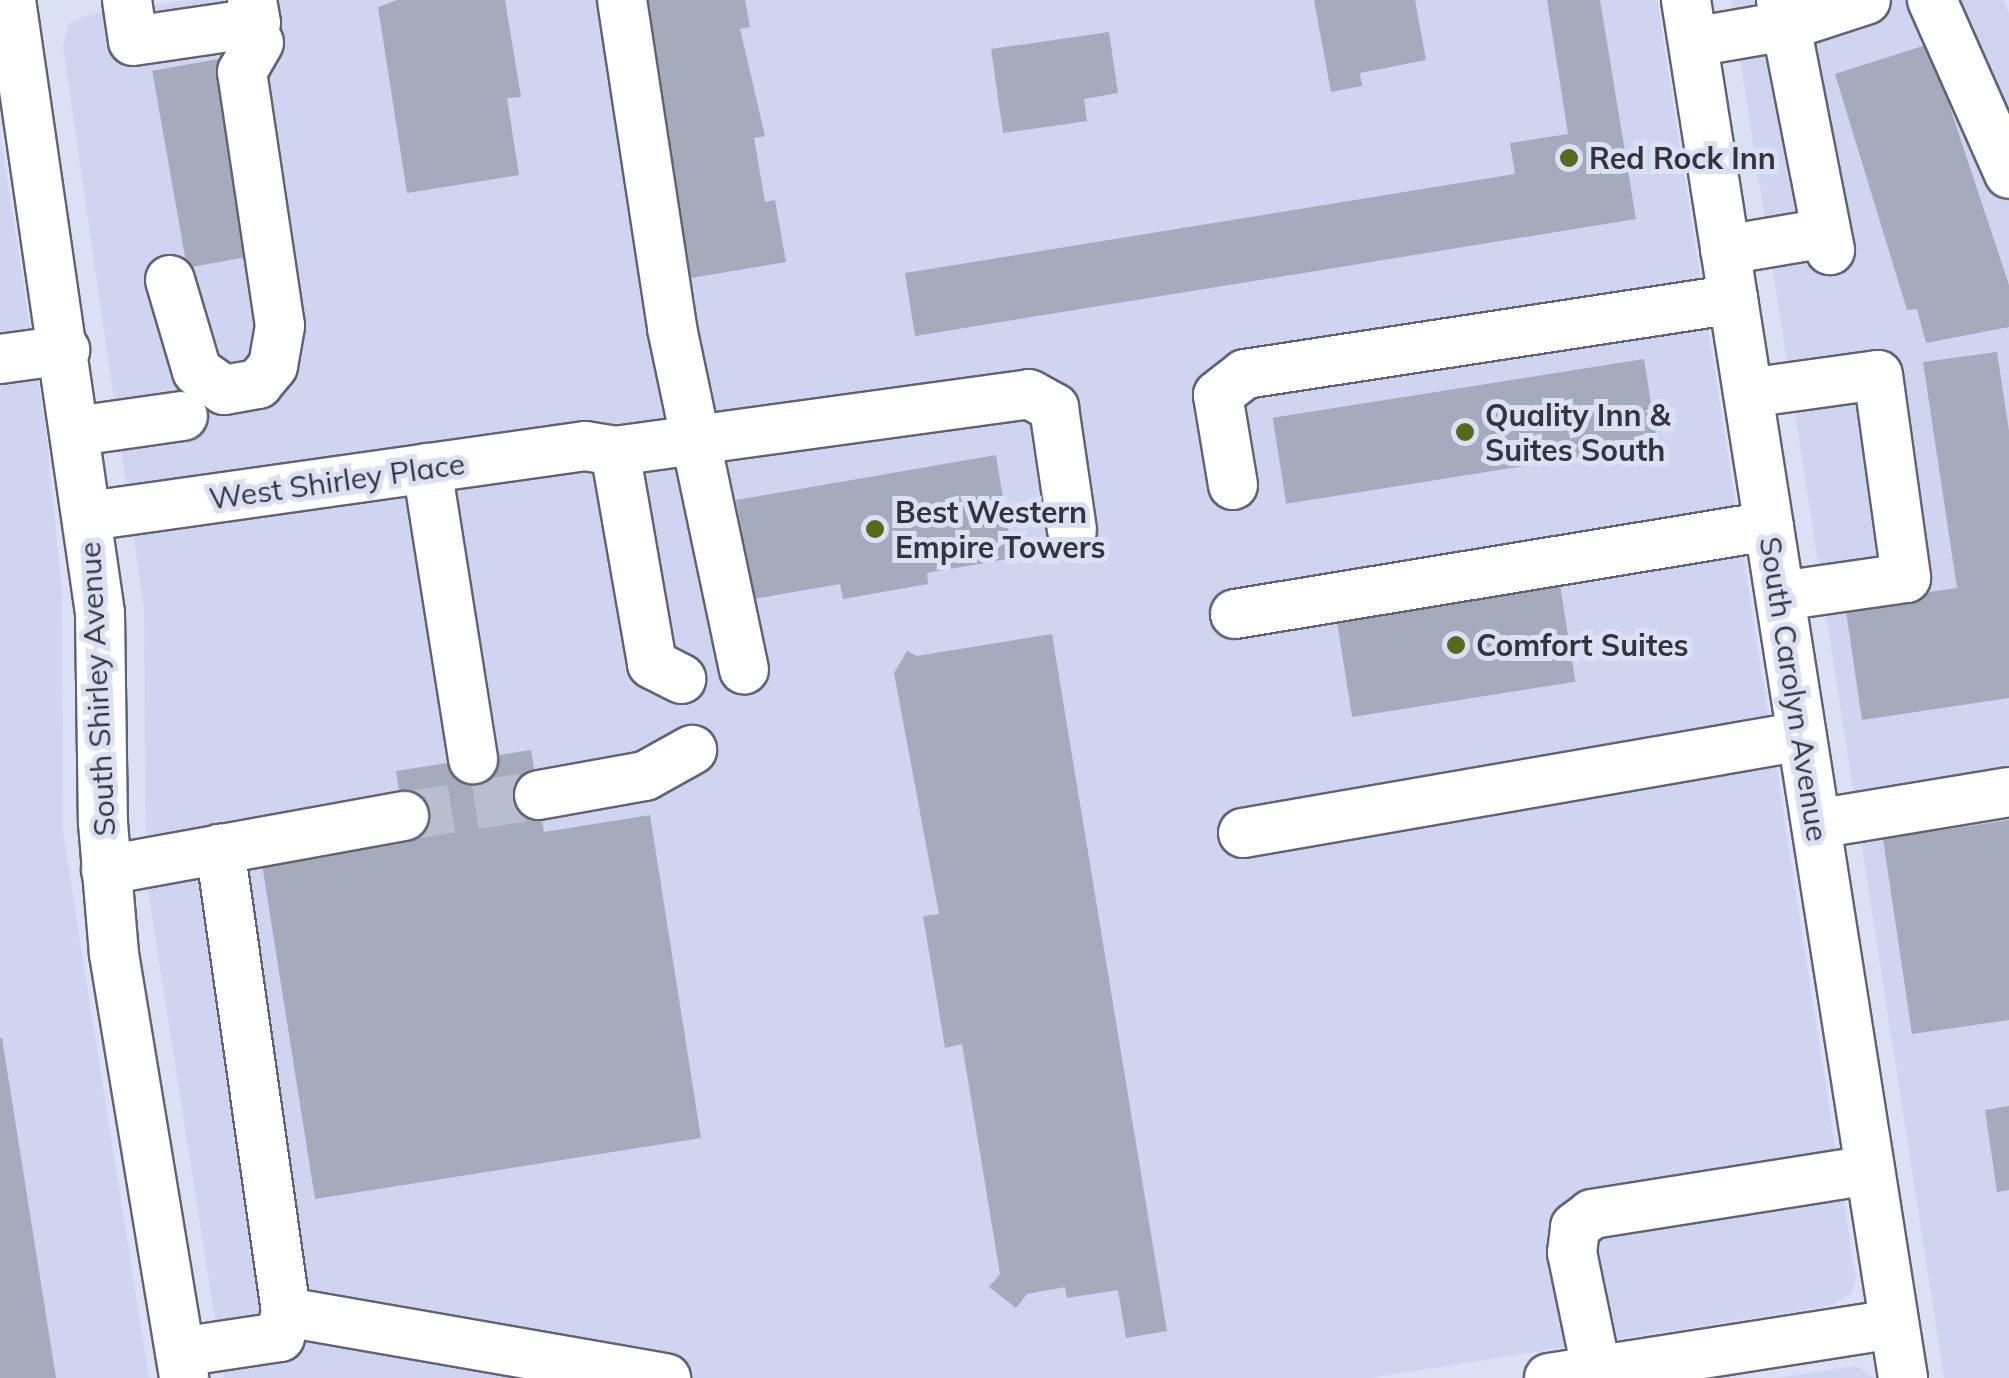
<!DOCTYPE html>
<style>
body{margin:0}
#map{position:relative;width:2009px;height:1378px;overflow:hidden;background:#dbe0f4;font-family:Mulish,sans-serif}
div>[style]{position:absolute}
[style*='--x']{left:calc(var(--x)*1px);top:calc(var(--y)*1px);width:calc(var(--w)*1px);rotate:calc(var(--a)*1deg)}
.built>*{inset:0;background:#cfd5f0}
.building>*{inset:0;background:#a6aabd;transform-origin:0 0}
.minor-tunnel>*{height:48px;margin-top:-24px;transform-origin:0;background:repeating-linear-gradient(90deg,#b9becf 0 48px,transparent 0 72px)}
.roads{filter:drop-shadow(2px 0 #5f6374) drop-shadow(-2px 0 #5f6374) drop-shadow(0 2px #5f6374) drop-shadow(0 -2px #5f6374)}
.minor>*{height:48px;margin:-24px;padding:0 24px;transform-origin:24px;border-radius:24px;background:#fff}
.dots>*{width:28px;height:28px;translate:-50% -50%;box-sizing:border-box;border:5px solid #dbe0f4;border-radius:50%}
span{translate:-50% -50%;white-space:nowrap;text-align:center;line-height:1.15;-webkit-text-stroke:10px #dbe0f4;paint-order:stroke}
.poi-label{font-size:30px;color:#33343c;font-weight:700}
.left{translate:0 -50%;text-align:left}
.street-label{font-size:30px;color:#33343c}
</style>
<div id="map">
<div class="built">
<div style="clip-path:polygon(188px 0,1657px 0,1856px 1279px,1851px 1294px,1830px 1306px,1369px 1378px,224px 1378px,146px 878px,144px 609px,63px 46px,68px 24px,85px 16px)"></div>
<div style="clip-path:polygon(1731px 0,2003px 0,2009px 12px,2009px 1378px,1944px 1378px)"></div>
<div style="clip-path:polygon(0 133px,46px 431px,62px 590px,63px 832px,149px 1378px,0 1378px)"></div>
<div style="clip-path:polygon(1856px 1366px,1875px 1378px,1776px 1378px)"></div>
</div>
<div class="building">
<div style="clip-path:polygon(397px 0,505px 0,521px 97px,507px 98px,519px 175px,407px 193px,378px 7px)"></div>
<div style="clip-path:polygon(646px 0,745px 0,750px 27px,740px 29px,765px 136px,754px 138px,765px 202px,775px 200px,786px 262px,691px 278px)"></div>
<div style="clip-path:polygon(1314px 0,1415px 0,1426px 60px,1360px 73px,1362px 86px,1331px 92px)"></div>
<div style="clip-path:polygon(1547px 0,1600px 0,1636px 219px,915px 336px,905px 273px,1515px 174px,1510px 143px,1568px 134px)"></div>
<div style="clip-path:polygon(1109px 32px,1118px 93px,1084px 99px,1087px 121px,1003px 133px,991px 49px)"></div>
<div style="clip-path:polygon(1929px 44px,2009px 285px,2009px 327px,1926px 343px,1917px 309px,1907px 310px,1835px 74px)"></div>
<div style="left:230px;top:57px;width:200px;height:79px;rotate:80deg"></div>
<div style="clip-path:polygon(1997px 352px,2009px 431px,2009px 698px,1862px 720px,1845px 604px,1957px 588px,1923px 362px)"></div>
<div style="left:1644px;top:359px;width:87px;height:376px;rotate:81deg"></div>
<div style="clip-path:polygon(996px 455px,1013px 558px,927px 573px,928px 584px,843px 599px,840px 584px,754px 599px,736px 500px)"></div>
<div style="left:1558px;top:572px;width:111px;height:226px;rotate:81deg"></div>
<div style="clip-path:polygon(1052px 634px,1167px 1331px,1126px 1338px,1118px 1290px,1067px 1298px,1065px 1287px,1027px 1294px,1016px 1308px,989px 1287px,1000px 1274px,962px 1044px,945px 1048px,923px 916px,939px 914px,894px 673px,907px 651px,917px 656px)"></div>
<div style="clip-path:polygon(531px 750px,544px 832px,650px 815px,701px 1138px,315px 1199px,262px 864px,407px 841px,396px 771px)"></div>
<div style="clip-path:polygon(2009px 820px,2009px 1020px,1912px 1034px,1883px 839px)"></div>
<div style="clip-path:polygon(0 1038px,2px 1038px,56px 1378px,0 1378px)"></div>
<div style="clip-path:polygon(2009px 1106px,2009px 1190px,1997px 1192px,1985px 1110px)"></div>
</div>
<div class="minor-tunnel">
<div style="--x:404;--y:816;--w:137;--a:-8.8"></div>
</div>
<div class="roads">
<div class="minor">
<div style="--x:11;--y:0;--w:619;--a:81.74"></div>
<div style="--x:100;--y:613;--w:210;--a:89.2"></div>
<div style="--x:103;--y:823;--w:131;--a:85.2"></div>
<div style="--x:114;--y:954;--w:430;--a:80.6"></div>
<div style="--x:127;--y:0;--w:41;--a:81.7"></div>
<div style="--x:133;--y:41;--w:124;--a:-8.3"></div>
<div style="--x:256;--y:23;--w:23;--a:-100"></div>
<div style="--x:622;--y:0;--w:332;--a:81.3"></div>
<div style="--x:672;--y:328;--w:349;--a:78.1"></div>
<div style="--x:1686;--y:0;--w:1395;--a:81.05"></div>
<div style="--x:1781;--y:0;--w:255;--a:78.9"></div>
<div style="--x:1932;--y:0;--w:190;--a:66.1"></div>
<div style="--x:1693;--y:42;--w:94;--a:-9.8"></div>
<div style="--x:1786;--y:26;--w:84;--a:-18"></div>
<div style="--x:1725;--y:250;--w:102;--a:-9.6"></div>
<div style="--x:170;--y:280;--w:95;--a:73.5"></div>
<div style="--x:197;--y:371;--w:33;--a:35"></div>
<div style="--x:224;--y:390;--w:35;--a:-10"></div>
<div style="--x:258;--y:384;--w:23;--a:-50"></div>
<div style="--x:273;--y:366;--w:41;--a:-80.1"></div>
<div style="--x:280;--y:326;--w:257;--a:-98.5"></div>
<div style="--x:242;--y:72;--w:34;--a:-60"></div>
<div style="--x:0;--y:359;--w:66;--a:-7.9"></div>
<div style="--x:1748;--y:393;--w:131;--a:-7.9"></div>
<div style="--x:1878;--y:375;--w:205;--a:82.1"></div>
<div style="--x:1906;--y:578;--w:127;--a:171.9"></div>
<div style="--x:77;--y:431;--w:107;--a:-8.1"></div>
<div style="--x:615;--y:451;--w:216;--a:80.1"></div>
<div style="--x:652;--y:664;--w:33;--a:27"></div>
<div style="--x:427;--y:468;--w:295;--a:81"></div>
<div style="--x:1233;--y:485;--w:91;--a:-99.5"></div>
<div style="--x:1218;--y:395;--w:34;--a:-38"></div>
<div style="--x:1245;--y:374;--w:494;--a:-8.7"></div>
<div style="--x:89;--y:516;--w:501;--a:-8.03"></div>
<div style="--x:585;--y:446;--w:30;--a:9"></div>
<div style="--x:615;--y:451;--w:418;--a:-7.8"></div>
<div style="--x:1029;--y:394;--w:29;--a:29"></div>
<div style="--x:1054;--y:408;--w:123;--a:81.6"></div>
<div style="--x:1235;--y:614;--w:541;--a:-9.36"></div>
<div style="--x:539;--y:795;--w:108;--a:-10.2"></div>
<div style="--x:645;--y:776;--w:54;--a:-29"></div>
<div style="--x:1816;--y:824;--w:196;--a:-9.4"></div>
<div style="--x:1243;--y:833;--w:567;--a:-9.84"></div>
<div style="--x:106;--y:870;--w:303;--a:-10.3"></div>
<div style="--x:286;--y:1312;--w:386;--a:9.9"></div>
<div style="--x:180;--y:1352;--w:101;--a:-8.5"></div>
<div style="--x:280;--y:1337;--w:26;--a:-77"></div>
<div style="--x:286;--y:1312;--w:468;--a:-98.1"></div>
<div style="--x:1549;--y:1378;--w:349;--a:-8.9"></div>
<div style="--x:1598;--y:1378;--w:128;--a:-101.7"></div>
<div style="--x:1572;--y:1253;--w:26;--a:-83"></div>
<div style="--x:1575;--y:1227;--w:21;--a:-37"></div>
<div style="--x:1592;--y:1214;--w:281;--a:-9"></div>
</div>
</div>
<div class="dots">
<div style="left:1569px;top:158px;background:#536b1b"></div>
<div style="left:1465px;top:432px;background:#536b1b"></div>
<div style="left:875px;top:529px;background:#536b1b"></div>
<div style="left:1456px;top:645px;background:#536b1b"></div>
</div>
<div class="poi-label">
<span class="left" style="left:1589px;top:158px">Red Rock Inn</span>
<span class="left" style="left:1485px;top:432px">Quality Inn &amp;<br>Suites South</span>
<span class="left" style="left:895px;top:529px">Best Western<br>Empire Towers</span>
<span class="left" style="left:1476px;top:645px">Comfort Suites</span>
</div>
<div class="street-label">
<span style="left:337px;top:481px;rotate:-8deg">West Shirley Place</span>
<span style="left:97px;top:689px;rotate:-93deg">South Shirley Avenue</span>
<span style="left:1794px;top:689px;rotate:81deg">South Carolyn Avenue</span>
</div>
</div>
